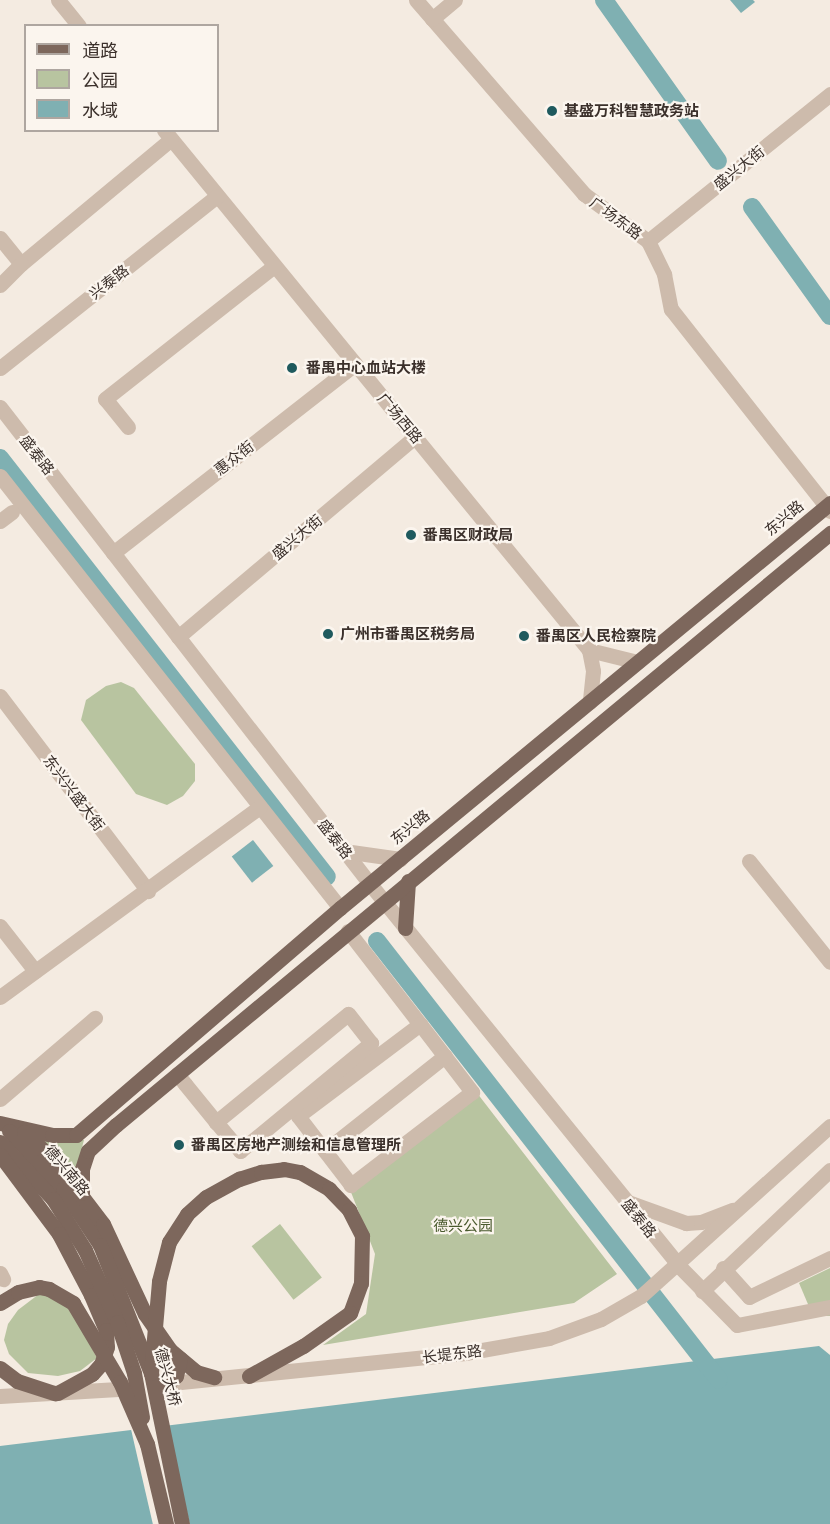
<!DOCTYPE html>
<meta charset="utf-8">
<style>
body{margin:0}
#map{position:relative;width:830px;height:1524px;overflow:hidden;background:#f4ebe1;font-family:"Archivo Narrow","Noto Sans SC",sans-serif}
div>[style]{position:absolute}
[style*='--x']{left:calc(var(--x)*1px);top:calc(var(--y)*1px);width:calc(var(--w)*1px);rotate:calc(var(--a)*1deg)}
.green>*{inset:0;background:#b8c4a0;transform-origin:0 0}
.water>*{inset:0;background:#7fb0b2;transform-origin:0 0}
.pier>*{inset:0;background:#f4ebe1;transform-origin:0 0}
.river>*{height:18px;margin:-9px;padding:0 9px;transform-origin:9px;border-radius:9px;background:#7fb0b2}
.minor>*{height:15px;margin:-7.5px;padding:0 7.5px;transform-origin:7.5px;border-radius:7.5px;background:#cdbbac}
.major>*{height:15px;margin:-7.5px;padding:0 7.5px;transform-origin:7.5px;border-radius:7.5px;background:#7d675c}
.major-bridge>*{height:15px;margin:-7.5px;padding:0 7.5px;transform-origin:7.5px;border-radius:7.5px;background:#7d675c}
.dots>*{width:16px;height:16px;translate:-50% -50%;box-sizing:border-box;border:3px solid #fbf5ee;border-radius:50%}
span{translate:-50% -50%;white-space:nowrap;text-align:center;line-height:1.15;-webkit-text-stroke:4.5px #fbf5ee;paint-order:stroke}
.poi-label{font-size:15px;color:#3b302b;font-weight:700}
.left{translate:0 -50%;text-align:left}
.street-label{font-size:15px;color:#3b302b}
.park-label{font-size:15px;color:#4a5a2e}
.legend{position:absolute;left:24px;top:24px;width:195px;height:108px;box-sizing:border-box;background:#fbf5ee;border:2px solid #aea6a0;margin:0;padding:8px 10px;list-style:none;font-size:18px;color:#3b302b}
.legend li{display:flex;align-items:center;gap:12px;height:30px}
.legend b{width:30px;border:2px solid #aea6a0}
</style>
<div id="map">
<div class="green">
<div style="clip-path:polygon(121px 682px,134px 688px,195px 764px,195px 781px,183px 796px,167px 805px,136px 794px,81px 720px,86px 700px,106px 686px)"></div>
<div style="clip-path:polygon(477px 1093px,617px 1274px,574px 1303px,323px 1345px,366px 1314px,375px 1254px,349px 1187px)"></div>
<div style="clip-path:polygon(37px 1137px,84px 1140px,74px 1178px)"></div>
<div style="left:280px;top:1224px;width:68px;height:36px;rotate:52deg"></div>
<div style="clip-path:polygon(830px 1268px,830px 1316px,813px 1316px,799px 1283px)"></div>
<div style="clip-path:polygon(39px 1294px,62px 1300px,74px 1314px,97px 1358px,80px 1371px,58px 1376px,28px 1373px,9px 1354px,4px 1340px,8px 1324px,18px 1310px)"></div>
</div>
<div class="water">
<div style="clip-path:polygon(730px 0,753px 0,755px 2px,741px 13px)"></div>
<div style="left:253px;top:840px;width:33px;height:27px;rotate:52deg"></div>
<div style="clip-path:polygon(819px 1346px,830px 1355px,830px 1524px,0 1524px,0 1446px)"></div>
</div>
<div class="pier">
<div style="left:166px;top:1421px;width:106px;height:36px;rotate:77deg"></div>
</div>
<div class="river">
<div style="--x:604;--y:0;--w:197;--a:54.7"></div>
<div style="--x:752;--y:207;--w:134;--a:54.4"></div>
<div style="--x:0;--y:458;--w:531;--a:52.03"></div>
<div style="--x:377;--y:941;--w:556;--a:52.08"></div>
</div>
<div class="minor">
<div style="--x:58;--y:0;--w:33;--a:51"></div>
<div style="--x:416;--y:0;--w:257;--a:49.1"></div>
<div style="--x:584;--y:194;--w:79;--a:36.3"></div>
<div style="--x:648;--y:241;--w:37;--a:64"></div>
<div style="--x:664;--y:274;--w:36;--a:79"></div>
<div style="--x:671;--y:309;--w:257;--a:51.8"></div>
<div style="--x:432;--y:19;--w:30;--a:-40"></div>
<div style="--x:164;--y:130;--w:672;--a:50.74"></div>
<div style="--x:589;--y:650;--w:50;--a:13.8"></div>
<div style="--x:0;--y:238;--w:33;--a:51"></div>
<div style="--x:21;--y:264;--w:195;--a:-39.8"></div>
<div style="--x:648;--y:241;--w:234;--a:-38.9"></div>
<div style="--x:0;--y:285;--w:30;--a:-45"></div>
<div style="--x:0;--y:368;--w:277;--a:-38.4"></div>
<div style="--x:0;--y:407;--w:604;--a:52.2"></div>
<div style="--x:370;--y:884;--w:490;--a:51"></div>
<div style="--x:678;--y:1265;--w:84;--a:45.5"></div>
<div style="--x:737;--y:1325;--w:95;--a:-11"></div>
<div style="--x:128;--y:427;--w:36;--a:-129"></div>
<div style="--x:105;--y:399;--w:215;--a:-38.2"></div>
<div style="--x:0;--y:476;--w:550;--a:51.8"></div>
<div style="--x:0;--y:521;--w:15;--a:-37"></div>
<div style="--x:113;--y:553;--w:307;--a:-38"></div>
<div style="--x:178;--y:637;--w:312;--a:-40.2"></div>
<div style="--x:589;--y:650;--w:21;--a:79"></div>
<div style="--x:593;--y:671;--w:31;--a:96"></div>
<div style="--x:0;--y:696;--w:245;--a:52.8"></div>
<div style="--x:344;--y:851;--w:57;--a:8.1"></div>
<div style="--x:749;--y:861;--w:129;--a:51.3"></div>
<div style="--x:0;--y:926;--w:57;--a:52.1"></div>
<div style="--x:348;--y:931;--w:118;--a:52.3"></div>
<div style="--x:420;--y:1024;--w:86;--a:52.6"></div>
<div style="--x:472;--y:1092;--w:153;--a:142.5"></div>
<div style="--x:351;--y:1185;--w:87;--a:-127.5"></div>
<div style="--x:298;--y:1116;--w:153;--a:-37"></div>
<div style="--x:0;--y:997;--w:322;--a:-36.2"></div>
<div style="--x:177;--y:1074;--w:13;--a:51"></div>
<div style="--x:185;--y:1084;--w:49;--a:50.8"></div>
<div style="--x:216;--y:1122;--w:38;--a:50"></div>
<div style="--x:240;--y:1151;--w:170;--a:-39.5"></div>
<div style="--x:371;--y:1043;--w:37;--a:-128"></div>
<div style="--x:348;--y:1014;--w:171;--a:140.7"></div>
<div style="--x:0;--y:1099;--w:125;--a:-40.5"></div>
<div style="--x:325;--y:1151;--w:153;--a:-38.4"></div>
<div style="--x:628;--y:1202;--w:62;--a:19.9"></div>
<div style="--x:686;--y:1223;--w:15;--a:-4"></div>
<div style="--x:701;--y:1222;--w:34;--a:-21"></div>
<div style="--x:723;--y:1268;--w:39;--a:48"></div>
<div style="--x:749;--y:1297;--w:90;--a:-25.7"></div>
<div style="--x:0;--y:1273;--w:7;--a:63"></div>
<div style="--x:702;--y:1291;--w:176;--a:-43.4"></div>
<div style="--x:161;--y:1384;--w:306;--a:-5.8"></div>
<div style="--x:465;--y:1353;--w:85;--a:-10.1"></div>
<div style="--x:549;--y:1338;--w:55;--a:-20.1"></div>
<div style="--x:601;--y:1319;--w:46;--a:-29.9"></div>
<div style="--x:641;--y:1296;--w:254;--a:-42"></div>
<div style="--x:0;--y:1396;--w:135;--a:-3.4"></div>
</div>
<div class="major">
<div style="--x:405;--y:928;--w:47;--a:-86.3"></div>
<div style="--x:0;--y:1123;--w:53;--a:13"></div>
<div style="--x:52;--y:1135;--w:24;--a:0"></div>
<div style="--x:76;--y:1135;--w:348;--a:-40.7"></div>
<div style="--x:340;--y:908;--w:636;--a:-39.57"></div>
<div style="--x:9;--y:1131;--w:79;--a:47"></div>
<div style="--x:63;--y:1189;--w:67;--a:56.5"></div>
<div style="--x:24;--y:1132;--w:42;--a:43.1"></div>
<div style="--x:55;--y:1161;--w:79;--a:52.7"></div>
<div style="--x:103;--y:1224;--w:99;--a:65"></div>
<div style="--x:145;--y:1314;--w:44;--a:55.2"></div>
<div style="--x:170;--y:1350;--w:34;--a:40"></div>
<div style="--x:196;--y:1372;--w:19;--a:16"></div>
<div style="--x:0;--y:1142;--w:78;--a:47.1"></div>
<div style="--x:53;--y:1199;--w:60;--a:57.9"></div>
<div style="--x:0;--y:1155;--w:99;--a:53.2"></div>
<div style="--x:59;--y:1234;--w:69;--a:62.3"></div>
<div style="--x:91;--y:1295;--w:38;--a:67"></div>
<div style="--x:106;--y:1330;--w:17;--a:87"></div>
<div style="--x:107;--y:1347;--w:18;--a:109"></div>
<div style="--x:101;--y:1364;--w:13;--a:132"></div>
<div style="--x:92;--y:1374;--w:39;--a:151"></div>
<div style="--x:82;--y:1193;--w:24;--a:-90"></div>
<div style="--x:82;--y:1169;--w:19;--a:-72"></div>
<div style="--x:88;--y:1151;--w:38;--a:-43"></div>
<div style="--x:116;--y:1125;--w:928;--a:-39.66"></div>
<div style="--x:0;--y:1368;--w:21;--a:37"></div>
<div style="--x:17;--y:1381;--w:40;--a:18"></div>
<div style="--x:249;--y:1376;--w:62;--a:-29.1"></div>
<div style="--x:167;--y:1384;--w:12;--a:-42"></div>
<div style="--x:176;--y:1376;--w:18;--a:-77"></div>
<div style="--x:147;--y:1444;--w:82;--a:76.6"></div>
</div>
<div class="major-bridge">
<div style="--x:100;--y:1245;--w:138;--a:68.3"></div>
<div style="--x:151;--y:1373;--w:154;--a:78.4"></div>
<div style="--x:85;--y:1250;--w:79;--a:66"></div>
<div style="--x:117;--y:1322;--w:54;--a:71.6"></div>
<div style="--x:134;--y:1373;--w:45;--a:79.7"></div>
<div style="--x:0;--y:1303;--w:21;--a:-31"></div>
<div style="--x:18;--y:1292;--w:22;--a:-13"></div>
<div style="--x:39;--y:1287;--w:10;--a:11"></div>
<div style="--x:49;--y:1289;--w:28;--a:30"></div>
<div style="--x:73;--y:1303;--w:92;--a:59.3"></div>
<div style="--x:120;--y:1382;--w:68;--a:66.5"></div>
<div style="--x:151;--y:1373;--w:92;--a:-85"></div>
<div style="--x:159;--y:1281;--w:40;--a:-75.6"></div>
<div style="--x:169;--y:1242;--w:33;--a:-57"></div>
<div style="--x:187;--y:1214;--w:25;--a:-42"></div>
<div style="--x:206;--y:1197;--w:38;--a:-29"></div>
<div style="--x:239;--y:1179;--w:23;--a:-18"></div>
<div style="--x:261;--y:1172;--w:23;--a:-7"></div>
<div style="--x:284;--y:1169;--w:16;--a:11"></div>
<div style="--x:300;--y:1172;--w:34;--a:30"></div>
<div style="--x:329;--y:1189;--w:29;--a:46"></div>
<div style="--x:349;--y:1210;--w:29;--a:63"></div>
<div style="--x:362;--y:1236;--w:47;--a:91.2"></div>
<div style="--x:361;--y:1283;--w:32;--a:110"></div>
<div style="--x:350;--y:1313;--w:57;--a:144.9"></div>
</div>
<div class="dots">
<div style="left:552px;top:111px;background:#1f5a5e"></div>
<div style="left:292px;top:368px;background:#1f5a5e"></div>
<div style="left:411px;top:535px;background:#1f5a5e"></div>
<div style="left:328px;top:634px;background:#1f5a5e"></div>
<div style="left:524px;top:636px;background:#1f5a5e"></div>
<div style="left:179px;top:1145px;background:#1f5a5e"></div>
</div>
<div class="poi-label">
<span class="left" style="left:564px;top:111px">基盛万科智慧政务站</span>
<span class="left" style="left:306px;top:368px">番禺中心血站大楼</span>
<span class="left" style="left:423px;top:535px">番禺区财政局</span>
<span class="left" style="left:340px;top:634px">广州市番禺区税务局</span>
<span class="left" style="left:536px;top:636px">番禺区人民检察院</span>
<span class="left" style="left:191px;top:1145px">番禺区房地产测绘和信息管理所</span>
</div>
<div class="street-label">
<span style="left:739px;top:168px;rotate:-39deg">盛兴大街</span>
<span style="left:616px;top:218px;rotate:36deg">广场东路</span>
<span style="left:109px;top:282px;rotate:-38deg">兴泰路</span>
<span style="left:400px;top:418px;rotate:50deg">广场西路</span>
<span style="left:37px;top:455px;rotate:52deg">盛泰路</span>
<span style="left:234px;top:458px;rotate:-38deg">惠众街</span>
<span style="left:784px;top:518px;rotate:-40deg">东兴路</span>
<span style="left:297px;top:537px;rotate:-40deg">盛兴大街</span>
<span style="left:74px;top:793px;rotate:53deg">东兴兴盛大街</span>
<span style="left:410px;top:827px;rotate:-39deg">东兴路</span>
<span style="left:335px;top:839px;rotate:52deg">盛泰路</span>
<span style="left:67px;top:1170px;rotate:50deg">德兴南路</span>
<span style="left:639px;top:1218px;rotate:51deg">盛泰路</span>
<span style="left:452px;top:1354px;rotate:-7deg">长堤东路</span>
<span style="left:168px;top:1377px;rotate:75deg">德兴大桥</span>
</div>
<div class="park-label">
<span style="left:463px;top:1226px">德兴公园</span>
</div>
<ul class="legend">
<li><b style="height:8px;background:#7d675c"></b>道路</li>
<li><b style="height:16px;background:#b8c4a0"></b>公园</li>
<li><b style="height:16px;background:#7fb0b2"></b>水域</li>
</ul>
</div>
